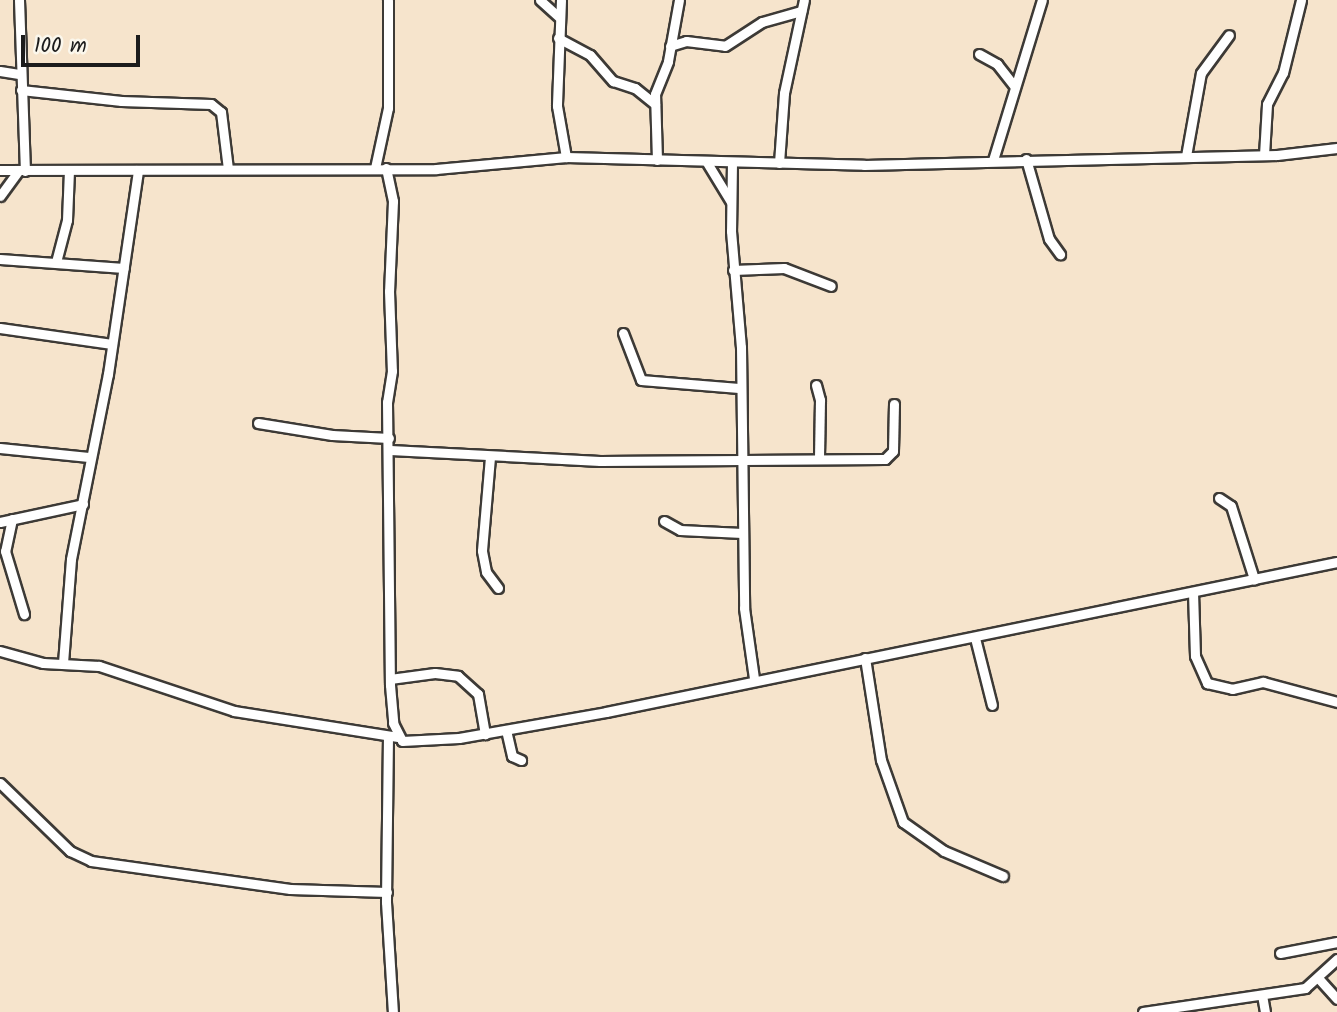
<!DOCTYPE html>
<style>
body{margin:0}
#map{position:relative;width:1337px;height:1012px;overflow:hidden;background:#f6e4cc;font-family:Kalam,sans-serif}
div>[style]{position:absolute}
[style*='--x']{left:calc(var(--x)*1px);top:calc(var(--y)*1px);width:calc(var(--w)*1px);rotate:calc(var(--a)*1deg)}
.roads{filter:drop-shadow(2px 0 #3d3a36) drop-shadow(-2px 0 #3d3a36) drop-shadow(0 2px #3d3a36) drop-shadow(0 -2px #3d3a36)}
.street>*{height:9px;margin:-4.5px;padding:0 4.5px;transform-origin:4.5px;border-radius:4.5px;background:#fff}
span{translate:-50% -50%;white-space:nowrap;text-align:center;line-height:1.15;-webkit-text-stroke:5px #fbf7ec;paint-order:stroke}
.scale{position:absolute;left:21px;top:35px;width:119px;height:32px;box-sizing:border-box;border:4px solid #1c1c1c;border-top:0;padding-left:9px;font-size:21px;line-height:24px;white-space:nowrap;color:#1c1c1c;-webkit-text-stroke:5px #fbf7ec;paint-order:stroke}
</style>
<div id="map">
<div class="roads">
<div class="street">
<div style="--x:19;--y:0;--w:171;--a:88"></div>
<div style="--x:540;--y:0;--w:25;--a:42"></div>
<div style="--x:561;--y:0;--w:106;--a:92.2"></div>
<div style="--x:557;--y:106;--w:52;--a:80"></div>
<div style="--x:558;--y:38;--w:36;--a:28"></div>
<div style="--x:590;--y:55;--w:35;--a:49"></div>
<div style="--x:613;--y:81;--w:23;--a:18"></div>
<div style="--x:635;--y:88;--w:26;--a:39"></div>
<div style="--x:670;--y:46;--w:17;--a:-17"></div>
<div style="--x:686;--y:41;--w:39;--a:7"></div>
<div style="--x:725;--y:46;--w:44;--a:-33"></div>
<div style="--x:762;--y:22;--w:41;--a:-15.8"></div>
<div style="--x:979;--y:54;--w:21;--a:29"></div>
<div style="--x:997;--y:64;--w:28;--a:52"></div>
<div style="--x:0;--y:71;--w:19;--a:9"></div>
<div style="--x:21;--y:90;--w:101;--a:6.3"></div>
<div style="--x:121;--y:101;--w:90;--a:1.9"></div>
<div style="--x:211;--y:104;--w:13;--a:39"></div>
<div style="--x:221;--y:112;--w:57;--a:83"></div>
<div style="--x:1264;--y:155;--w:51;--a:-86.6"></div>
<div style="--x:1267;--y:104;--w:35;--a:-63"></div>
<div style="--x:1283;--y:73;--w:75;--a:-76.1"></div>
<div style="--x:1186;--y:156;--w:84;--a:-79.8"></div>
<div style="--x:1201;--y:73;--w:47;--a:-53.6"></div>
<div style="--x:1026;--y:159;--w:83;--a:74"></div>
<div style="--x:1049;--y:239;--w:19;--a:54"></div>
<div style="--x:657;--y:160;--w:66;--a:-91.7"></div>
<div style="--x:655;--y:94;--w:35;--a:-68"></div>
<div style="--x:668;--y:61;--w:62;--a:-79.8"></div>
<div style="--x:993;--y:160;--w:167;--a:-73"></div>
<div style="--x:706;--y:161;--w:48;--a:58.6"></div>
<div style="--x:732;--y:162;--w:69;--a:90.8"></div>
<div style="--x:731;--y:231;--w:116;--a:85.1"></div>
<div style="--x:741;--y:347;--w:261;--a:89.3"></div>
<div style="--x:744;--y:608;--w:71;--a:81.9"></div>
<div style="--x:779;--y:163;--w:70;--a:-85.9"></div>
<div style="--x:784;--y:93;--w:95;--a:-77.9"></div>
<div style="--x:375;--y:168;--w:61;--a:-77.8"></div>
<div style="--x:388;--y:108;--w:108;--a:-90"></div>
<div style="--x:386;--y:168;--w:34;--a:78"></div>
<div style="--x:393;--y:201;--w:90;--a:92.5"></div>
<div style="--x:389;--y:291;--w:80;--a:87.9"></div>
<div style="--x:392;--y:371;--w:31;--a:99"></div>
<div style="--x:387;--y:402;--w:283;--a:89.4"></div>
<div style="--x:390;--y:685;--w:38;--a:85"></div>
<div style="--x:393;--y:723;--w:20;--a:63"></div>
<div style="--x:402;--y:741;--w:57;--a:-3"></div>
<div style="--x:459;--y:738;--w:149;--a:-10"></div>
<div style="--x:606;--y:712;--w:746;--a:-11.6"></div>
<div style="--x:0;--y:170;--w:436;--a:-0.1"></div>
<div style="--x:436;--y:169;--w:131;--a:-5.3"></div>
<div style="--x:566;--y:157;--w:298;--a:1.5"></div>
<div style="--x:864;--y:165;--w:413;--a:-1.4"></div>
<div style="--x:1277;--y:155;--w:60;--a:-6.7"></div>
<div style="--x:0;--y:196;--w:31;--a:-54"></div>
<div style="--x:0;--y:259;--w:124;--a:4.2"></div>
<div style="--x:56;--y:262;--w:43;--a:-75.3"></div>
<div style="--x:67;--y:220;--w:49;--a:-87.7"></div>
<div style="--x:733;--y:270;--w:51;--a:-2.2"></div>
<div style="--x:784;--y:268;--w:50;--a:21"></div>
<div style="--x:0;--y:328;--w:113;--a:8.1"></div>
<div style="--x:623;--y:333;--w:50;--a:69"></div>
<div style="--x:641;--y:380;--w:98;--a:4.7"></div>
<div style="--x:816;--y:385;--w:16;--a:75"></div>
<div style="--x:820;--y:400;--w:57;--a:91"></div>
<div style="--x:258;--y:423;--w:75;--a:9.2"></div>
<div style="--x:332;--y:435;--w:57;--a:3"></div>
<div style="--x:0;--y:448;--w:89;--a:5.8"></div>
<div style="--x:390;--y:450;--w:210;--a:3"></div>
<div style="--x:600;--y:461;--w:285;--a:-0.4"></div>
<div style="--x:885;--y:459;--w:11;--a:-45"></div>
<div style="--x:893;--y:451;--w:47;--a:-88.8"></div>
<div style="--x:490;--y:457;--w:94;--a:94.9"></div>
<div style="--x:482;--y:551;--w:21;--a:79"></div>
<div style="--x:486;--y:572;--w:20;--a:53"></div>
<div style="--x:1219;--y:498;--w:14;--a:34"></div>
<div style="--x:1231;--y:506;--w:77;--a:72.5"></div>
<div style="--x:12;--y:519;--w:33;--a:102"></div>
<div style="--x:5;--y:551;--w:66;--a:73.2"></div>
<div style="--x:664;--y:521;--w:18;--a:29"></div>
<div style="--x:680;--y:530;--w:62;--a:2.8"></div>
<div style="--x:0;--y:522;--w:85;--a:-12.2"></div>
<div style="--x:1193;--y:592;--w:64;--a:88.2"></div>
<div style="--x:1195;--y:656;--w:30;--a:66"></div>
<div style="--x:1207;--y:683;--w:26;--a:13"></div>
<div style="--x:1232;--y:689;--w:32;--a:-13"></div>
<div style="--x:1263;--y:682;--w:77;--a:15.1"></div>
<div style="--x:975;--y:638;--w:69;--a:75.8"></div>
<div style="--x:0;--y:651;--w:45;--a:15.6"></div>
<div style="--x:43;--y:663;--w:56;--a:3.1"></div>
<div style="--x:99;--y:666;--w:142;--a:18.4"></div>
<div style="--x:234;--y:711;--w:166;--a:9"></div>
<div style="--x:865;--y:658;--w:103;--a:81.1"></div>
<div style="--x:881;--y:760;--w:66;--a:70.5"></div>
<div style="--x:903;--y:822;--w:50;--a:35.3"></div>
<div style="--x:944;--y:851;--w:64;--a:23"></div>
<div style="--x:63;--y:663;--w:104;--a:-85.6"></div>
<div style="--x:71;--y:559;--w:189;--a:-78.7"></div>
<div style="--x:108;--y:374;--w:206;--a:-81.6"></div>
<div style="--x:390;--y:679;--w:45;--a:-7.6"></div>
<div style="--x:435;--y:673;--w:23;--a:7"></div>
<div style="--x:458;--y:676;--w:27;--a:42"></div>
<div style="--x:478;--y:694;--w:41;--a:80.1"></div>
<div style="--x:506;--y:730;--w:27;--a:77"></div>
<div style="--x:512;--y:756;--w:10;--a:24"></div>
<div style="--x:388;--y:736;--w:166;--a:90.7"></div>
<div style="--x:386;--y:902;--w:110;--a:86.4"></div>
<div style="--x:0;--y:783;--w:98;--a:44.2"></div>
<div style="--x:70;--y:851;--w:23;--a:25"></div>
<div style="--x:91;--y:861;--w:201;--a:8"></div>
<div style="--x:290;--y:889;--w:97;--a:1.8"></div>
<div style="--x:1280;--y:953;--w:58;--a:-10.9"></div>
<div style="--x:1319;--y:979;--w:27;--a:48"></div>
<div style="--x:1262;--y:995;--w:17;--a:80"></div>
<div style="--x:1143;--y:1012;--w:164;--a:-8.4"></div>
<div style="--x:1305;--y:988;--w:43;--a:-42.2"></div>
</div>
</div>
<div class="scale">100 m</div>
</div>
